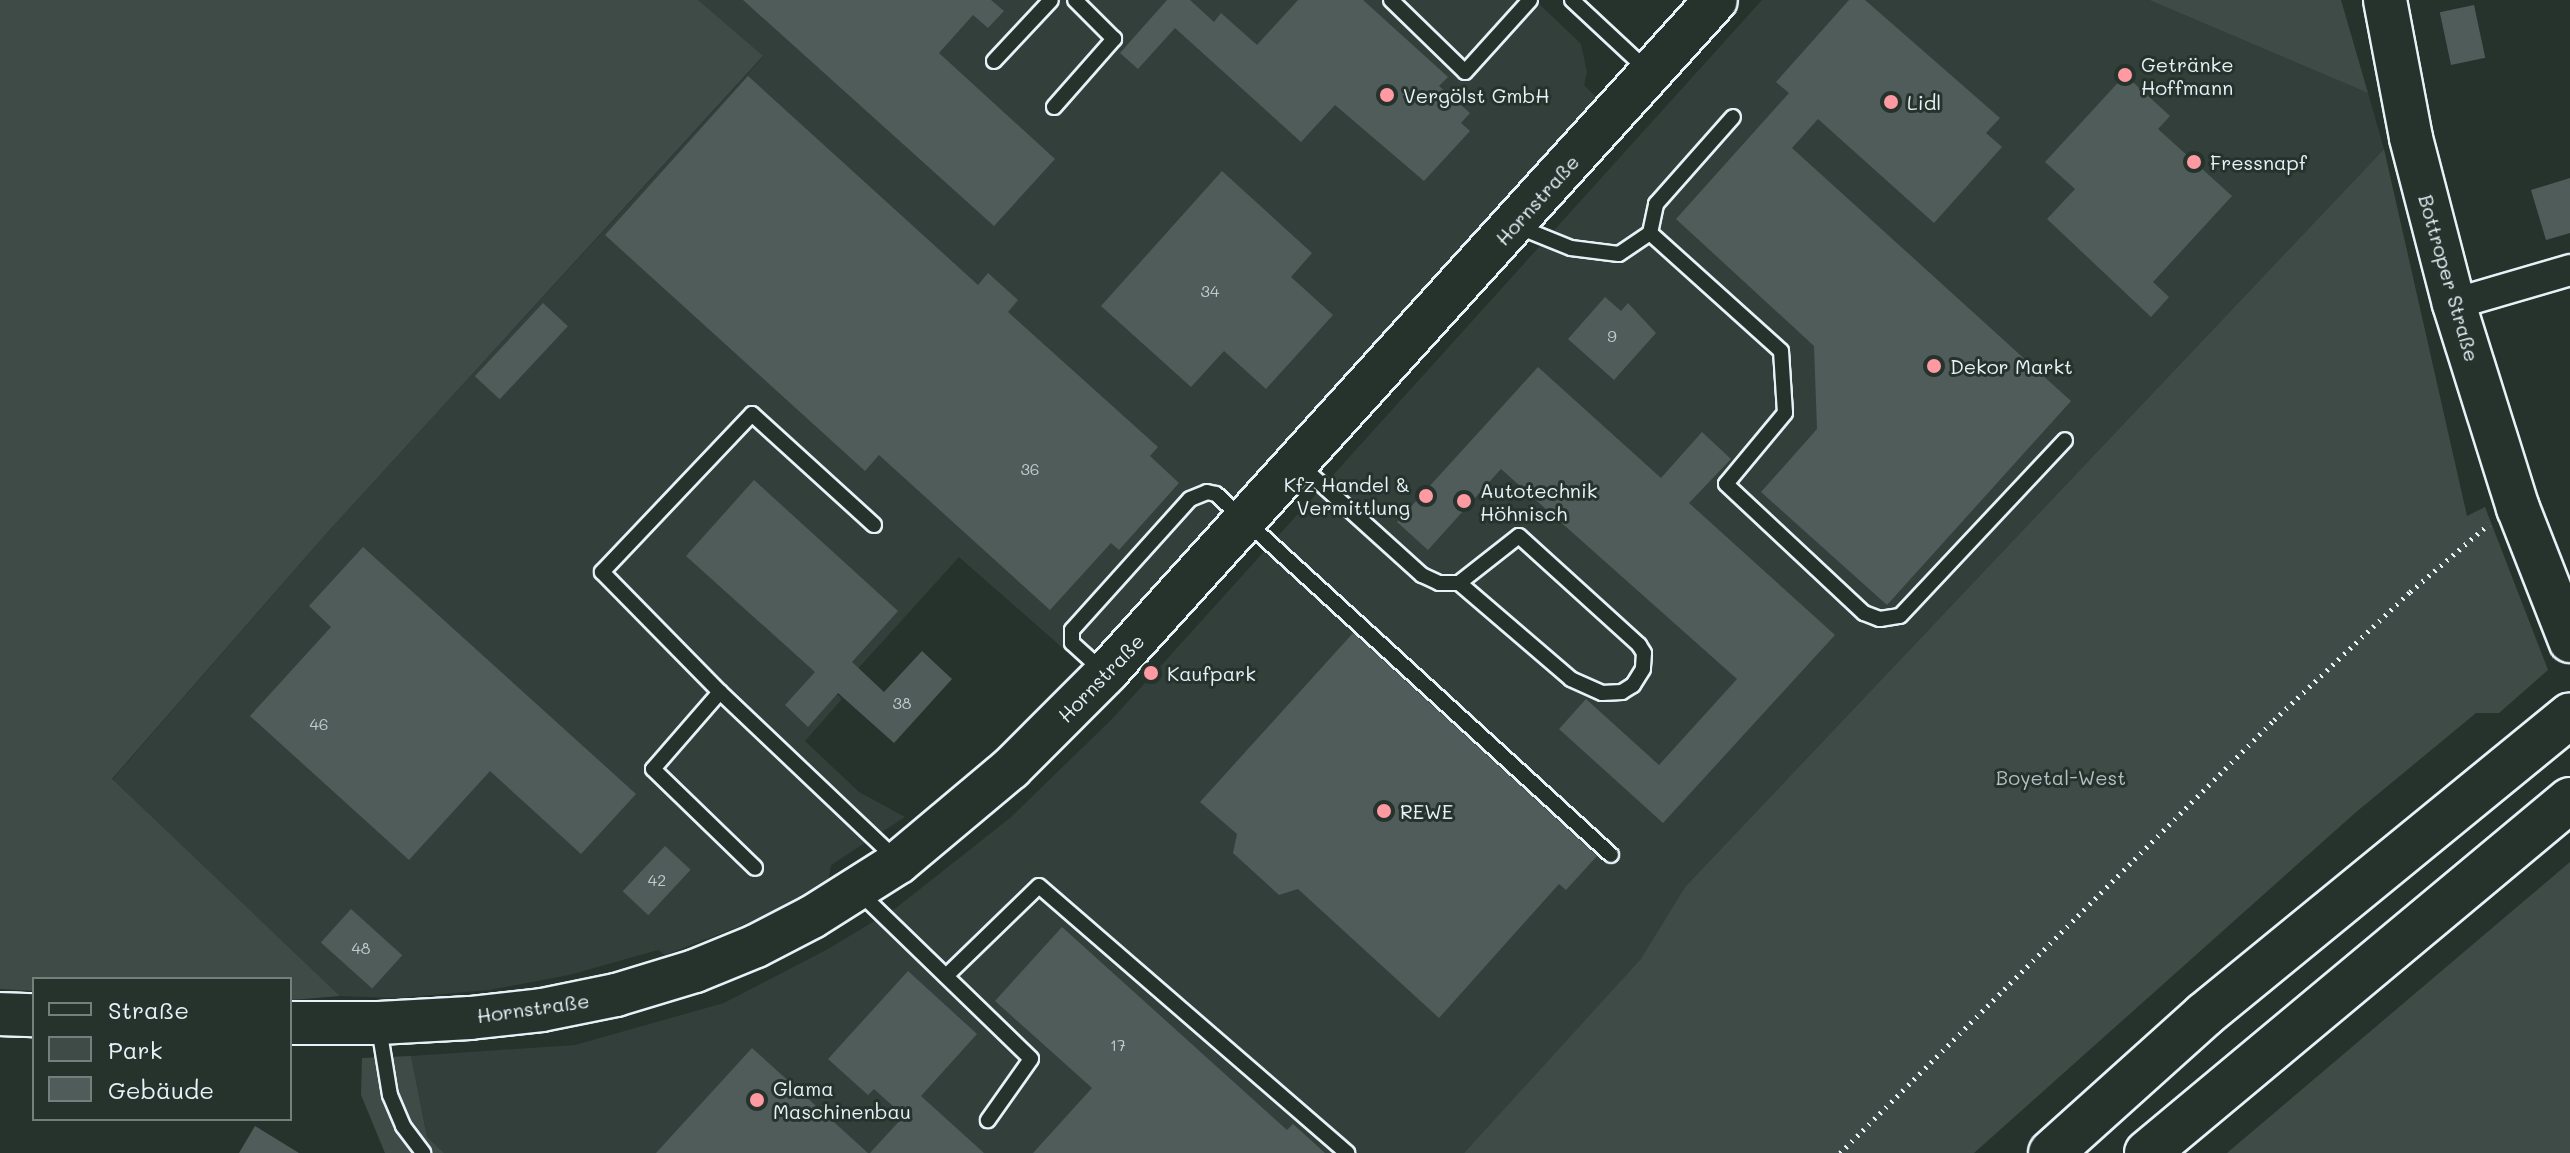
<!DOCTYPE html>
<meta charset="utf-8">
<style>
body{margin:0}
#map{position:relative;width:2570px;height:1153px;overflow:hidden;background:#26332d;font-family:Mali,sans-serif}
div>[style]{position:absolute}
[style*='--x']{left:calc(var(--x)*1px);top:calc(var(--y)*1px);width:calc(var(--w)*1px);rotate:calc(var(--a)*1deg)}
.built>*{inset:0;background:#333f3a}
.green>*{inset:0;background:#3e4b47}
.building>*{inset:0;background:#505c59;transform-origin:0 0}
.path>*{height:5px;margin-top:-2.5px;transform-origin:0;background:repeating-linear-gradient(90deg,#e8f1f8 0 2px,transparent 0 8px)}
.roads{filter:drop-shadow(2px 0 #e8f1f8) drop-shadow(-2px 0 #e8f1f8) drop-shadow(0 2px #e8f1f8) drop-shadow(0 -2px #e8f1f8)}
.lane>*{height:14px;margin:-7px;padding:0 7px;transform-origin:7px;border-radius:7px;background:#26332d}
.street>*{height:30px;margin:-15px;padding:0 15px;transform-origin:15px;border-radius:15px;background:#26332d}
.secondary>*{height:42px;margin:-21px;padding:0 21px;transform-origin:21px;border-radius:21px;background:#26332d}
.highway>*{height:44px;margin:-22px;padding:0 22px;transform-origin:22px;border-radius:22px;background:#26332d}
.dots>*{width:22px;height:22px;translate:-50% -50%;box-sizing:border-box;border:4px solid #26332d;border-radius:50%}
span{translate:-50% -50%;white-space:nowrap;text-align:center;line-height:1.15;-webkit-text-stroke:6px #26332d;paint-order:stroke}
.number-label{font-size:16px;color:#c2ccd0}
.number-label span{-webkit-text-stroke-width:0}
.poi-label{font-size:20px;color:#e8f1f8}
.left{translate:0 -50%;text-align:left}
.right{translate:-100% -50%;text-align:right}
.street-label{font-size:20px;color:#e8f1f8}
.park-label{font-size:20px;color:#b5bfc3}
.legend{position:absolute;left:32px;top:977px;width:260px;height:144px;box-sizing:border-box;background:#26332d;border:2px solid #747f7e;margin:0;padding:10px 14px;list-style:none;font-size:24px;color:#e8f1f8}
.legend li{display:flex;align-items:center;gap:16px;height:40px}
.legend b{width:40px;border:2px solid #747f7e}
</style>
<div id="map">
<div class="built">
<div style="clip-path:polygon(698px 0,1535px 0,1581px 44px,1587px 72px,1584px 85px,1598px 99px,1083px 666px,959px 557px,836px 693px,842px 699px,805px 741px,859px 792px,905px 817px,831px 865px,828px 883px,769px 915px,665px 955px,658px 950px,569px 975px,489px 990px,396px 998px,340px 996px,112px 780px,325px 535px,763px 57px)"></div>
<div style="clip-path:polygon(1762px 0,2149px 0,2368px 93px,2384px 149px,1685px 887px,1642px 959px,1464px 1153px,444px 1153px,427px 1137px,411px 1056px,575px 1045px,724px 1003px,828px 949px,896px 908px,1010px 818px,1111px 720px,1167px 659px)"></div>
</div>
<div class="green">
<div style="clip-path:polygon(0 0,698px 0,763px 56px,325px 535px,112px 779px,340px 996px,290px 1000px,290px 979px,34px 979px,34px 991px,0 989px)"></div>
<div style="clip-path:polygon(2149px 0,2341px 0,2368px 93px)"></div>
<div style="clip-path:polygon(2384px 149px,2467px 516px,2485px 507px,2548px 670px,2499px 713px,2476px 713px,2355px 813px,1974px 1153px,1464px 1153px,1641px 959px,1685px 887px)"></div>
<div style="clip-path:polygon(2570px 862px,2570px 1153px,2227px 1153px)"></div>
<div style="clip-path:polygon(411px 1056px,427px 1137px,444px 1153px,385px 1153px,361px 1095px,362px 1058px)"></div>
</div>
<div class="building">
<div style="clip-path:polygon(743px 0,991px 0,1004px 11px,988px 28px,973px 15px,939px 53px,1055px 159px,994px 226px)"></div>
<div style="clip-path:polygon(1167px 0,1190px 0,1214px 22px,1221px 13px,1257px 45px,1298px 0,1363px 0,1448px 77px,1439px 86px,1470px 113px,1461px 123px,1470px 131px,1424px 181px,1335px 105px,1301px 142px,1175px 28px,1138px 69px,1120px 53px)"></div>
<div style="clip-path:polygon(1849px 0,1865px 0,2000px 118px,1986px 133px,2002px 147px,1934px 223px,1818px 119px,1792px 148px,2071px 401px,1887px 605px,1761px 492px,1817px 429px,1814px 346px,1676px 219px,1789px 93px,1776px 82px)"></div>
<div style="left:2474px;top:5px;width:54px;height:35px;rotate:78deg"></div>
<div style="clip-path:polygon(2125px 75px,2170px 116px,2158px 129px,2232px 196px,2153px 282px,2169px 297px,2151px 317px,2047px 219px,2075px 189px,2045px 162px)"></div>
<div style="clip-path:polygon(748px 76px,978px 285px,988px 273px,1018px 300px,1008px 312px,1158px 447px,1150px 456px,1179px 483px,1119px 550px,1111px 543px,1050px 610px,879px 455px,865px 471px,605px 235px)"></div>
<div style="clip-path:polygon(1222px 171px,1312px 253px,1291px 277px,1333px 315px,1266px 389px,1224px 351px,1191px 387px,1101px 306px)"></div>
<div style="clip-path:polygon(2570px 178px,2570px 233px,2546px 240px,2531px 190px)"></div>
<div style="clip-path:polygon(1605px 297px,1621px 311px,1628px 303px,1656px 333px,1614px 380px,1568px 339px)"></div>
<div style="left:543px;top:303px;width:34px;height:100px;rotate:43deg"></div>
<div style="clip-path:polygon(1538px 367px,1661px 478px,1702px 432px,1731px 459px,1689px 503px,1835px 635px,1663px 823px,1559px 729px,1586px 699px,1659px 765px,1737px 679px,1501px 469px,1428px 550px,1397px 522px)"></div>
<div style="clip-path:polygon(754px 480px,898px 611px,852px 662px,884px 692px,922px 651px,952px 679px,894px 743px,838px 693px,808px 727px,785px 705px,815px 672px,686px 556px)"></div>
<div style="clip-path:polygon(363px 547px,636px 794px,581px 854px,490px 771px,409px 860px,250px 716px,331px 627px,309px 606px)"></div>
<div style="clip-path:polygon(1353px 633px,1597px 856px,1566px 890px,1559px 884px,1439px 1018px,1298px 889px,1279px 895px,1233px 853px,1237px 834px,1200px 802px)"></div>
<div style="left:665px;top:846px;width:35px;height:62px;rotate:43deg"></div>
<div style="left:351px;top:909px;width:69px;height:45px;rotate:42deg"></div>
<div style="clip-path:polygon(1062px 927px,1287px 1130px,1293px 1124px,1325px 1153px,1033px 1153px,1092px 1088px,995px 1001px)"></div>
<div style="clip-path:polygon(908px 971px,977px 1034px,921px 1096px,984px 1153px,870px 1153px,904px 1116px,874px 1089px,868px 1095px,828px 1059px)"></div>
<div style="clip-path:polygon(752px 1048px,868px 1153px,656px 1153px)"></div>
<div style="clip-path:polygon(255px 1126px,299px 1153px,239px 1153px)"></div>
</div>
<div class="path">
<div style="--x:1840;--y:1153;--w:613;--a:-44.93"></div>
<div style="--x:2274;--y:720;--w:187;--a:-43.3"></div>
<div style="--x:2410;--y:592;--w:104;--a:-40.7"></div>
</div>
<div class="roads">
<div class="lane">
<div style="--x:1391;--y:0;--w:103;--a:44.2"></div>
<div style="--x:1465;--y:72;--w:97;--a:-47.9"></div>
<div style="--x:1572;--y:0;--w:103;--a:43"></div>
<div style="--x:994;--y:61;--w:83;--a:-46.9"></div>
<div style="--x:1054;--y:107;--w:91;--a:-48.6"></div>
<div style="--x:1114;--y:39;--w:55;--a:-135"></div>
<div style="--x:1519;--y:227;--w:56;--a:22"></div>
<div style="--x:1571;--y:248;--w:48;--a:7.1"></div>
<div style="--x:1619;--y:254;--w:37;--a:-34"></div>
<div style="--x:1650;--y:233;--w:30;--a:-78"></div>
<div style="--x:1656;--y:204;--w:116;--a:-48.5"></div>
<div style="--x:1650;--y:233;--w:176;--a:42"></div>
<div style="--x:1781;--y:351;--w:62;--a:86.3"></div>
<div style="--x:1785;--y:413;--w:92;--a:129.7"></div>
<div style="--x:1726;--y:484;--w:189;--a:43.1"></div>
<div style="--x:1864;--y:613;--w:17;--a:21"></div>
<div style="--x:1880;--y:619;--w:20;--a:-9"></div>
<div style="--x:1900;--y:616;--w:241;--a:-46.8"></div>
<div style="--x:1299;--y:464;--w:166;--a:42.1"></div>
<div style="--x:1422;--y:575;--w:19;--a:25"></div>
<div style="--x:1439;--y:583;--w:20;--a:0"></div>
<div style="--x:1459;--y:583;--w:76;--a:-38.1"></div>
<div style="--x:1519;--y:536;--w:162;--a:42.2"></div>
<div style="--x:1639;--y:645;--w:9;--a:58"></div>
<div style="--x:1644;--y:653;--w:16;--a:94"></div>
<div style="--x:1643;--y:669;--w:19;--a:122"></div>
<div style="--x:1633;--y:685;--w:13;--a:148"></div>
<div style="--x:1622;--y:692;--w:20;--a:177"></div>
<div style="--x:1602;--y:693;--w:34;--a:-156"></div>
<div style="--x:1571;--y:679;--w:148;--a:-139.4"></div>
<div style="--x:874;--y:525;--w:165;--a:-137.7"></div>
<div style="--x:752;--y:414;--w:218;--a:133.5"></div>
<div style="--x:602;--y:572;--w:168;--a:45.5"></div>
<div style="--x:720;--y:692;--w:243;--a:43.5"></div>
<div style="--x:1104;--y:672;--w:43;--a:-137.8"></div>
<div style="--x:1072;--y:643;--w:13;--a:-90"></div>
<div style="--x:1072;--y:630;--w:176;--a:-48"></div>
<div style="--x:1190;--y:499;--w:18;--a:-22"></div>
<div style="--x:1207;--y:492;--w:9;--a:13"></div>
<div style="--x:1216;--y:494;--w:535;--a:42.42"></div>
<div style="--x:720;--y:692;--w:102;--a:131"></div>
<div style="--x:653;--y:769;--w:142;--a:44.1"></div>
<div style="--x:860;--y:893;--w:238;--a:44.1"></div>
<div style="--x:1031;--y:1059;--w:75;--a:125.2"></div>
<div style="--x:946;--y:976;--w:129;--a:-44.1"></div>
<div style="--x:1039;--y:886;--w:408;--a:40.9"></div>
<div style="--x:379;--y:1028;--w:68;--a:80.7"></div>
<div style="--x:390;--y:1095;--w:34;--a:67"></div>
<div style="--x:403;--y:1126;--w:34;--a:53"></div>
</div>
<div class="street">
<div style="--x:2454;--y:304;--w:121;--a:-16.3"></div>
</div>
<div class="secondary">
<div style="--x:2385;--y:0;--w:140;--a:79.3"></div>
<div style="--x:2411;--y:138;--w:171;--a:75.5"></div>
<div style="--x:2454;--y:304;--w:214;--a:72.6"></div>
<div style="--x:2518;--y:508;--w:143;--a:68.6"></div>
<div style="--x:0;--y:1014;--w:34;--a:2"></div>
<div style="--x:290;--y:1023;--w:89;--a:0"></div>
<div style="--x:379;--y:1023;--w:91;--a:-3.1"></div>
<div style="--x:470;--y:1018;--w:72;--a:-6.3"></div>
<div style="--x:542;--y:1010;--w:76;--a:-11.5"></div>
<div style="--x:616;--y:995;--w:83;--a:-16.9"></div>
<div style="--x:695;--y:971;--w:66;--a:-22.3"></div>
<div style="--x:756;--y:946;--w:63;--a:-27.4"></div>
<div style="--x:812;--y:917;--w:103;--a:-32.3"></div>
<div style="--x:899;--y:862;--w:146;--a:-40"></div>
<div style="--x:1011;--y:768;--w:134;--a:-45"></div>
<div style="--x:1106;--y:673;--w:908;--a:-47.81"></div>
</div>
<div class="highway">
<div style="--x:2051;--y:1153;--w:206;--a:-42"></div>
<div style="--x:2204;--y:1015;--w:473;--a:-39.3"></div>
<div style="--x:2147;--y:1153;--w:551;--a:-39.85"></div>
</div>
</div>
<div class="dots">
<div style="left:2125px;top:75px;background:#ff9aa2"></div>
<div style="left:1387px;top:95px;background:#ff9aa2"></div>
<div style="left:1891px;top:102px;background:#ff9aa2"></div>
<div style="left:2194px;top:162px;background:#ff9aa2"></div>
<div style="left:1934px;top:366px;background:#ff9aa2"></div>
<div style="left:1426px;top:496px;background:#ff9aa2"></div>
<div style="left:1464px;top:501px;background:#ff9aa2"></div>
<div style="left:1151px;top:673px;background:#ff9aa2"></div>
<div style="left:1384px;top:811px;background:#ff9aa2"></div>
<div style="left:757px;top:1100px;background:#ff9aa2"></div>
</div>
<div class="number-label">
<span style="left:1210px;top:291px">34</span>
<span style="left:1612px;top:336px">9</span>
<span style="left:1030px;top:469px">36</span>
<span style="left:902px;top:703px">38</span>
<span style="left:319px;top:724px">46</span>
<span style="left:657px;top:880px">42</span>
<span style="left:361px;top:948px">48</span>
<span style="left:1118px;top:1045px">17</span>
</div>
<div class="poi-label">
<span class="left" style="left:2141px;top:76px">Getränke<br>Hoffmann</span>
<span class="left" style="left:1403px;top:95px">Vergölst GmbH</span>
<span class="left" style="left:1907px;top:102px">Lidl</span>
<span class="left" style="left:2210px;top:162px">Fressnapf</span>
<span class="left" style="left:1950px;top:366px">Dekor Markt</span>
<span class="right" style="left:1410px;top:496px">Kfz Handel &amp;<br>Vermittlung</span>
<span class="left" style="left:1480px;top:502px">Autotechnik<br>Höhnisch</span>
<span class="left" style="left:1167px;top:673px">Kaufpark</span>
<span class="left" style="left:1400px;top:811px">REWE</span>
<span class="left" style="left:773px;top:1100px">Glama<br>Maschinenbau</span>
</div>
<div class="street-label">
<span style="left:1537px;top:200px;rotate:-48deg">Hornstraße</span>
<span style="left:2449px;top:278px;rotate:74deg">Bottroper Straße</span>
<span style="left:1101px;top:678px;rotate:-46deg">Hornstraße</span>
<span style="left:533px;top:1008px;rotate:-8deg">Hornstraße</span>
</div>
<div class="park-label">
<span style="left:2061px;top:777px">Boyetal-West</span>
</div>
<ul class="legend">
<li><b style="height:10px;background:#26332d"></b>Straße</li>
<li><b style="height:22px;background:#3e4b47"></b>Park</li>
<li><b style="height:22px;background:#505c59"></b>Gebäude</li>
</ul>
</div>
